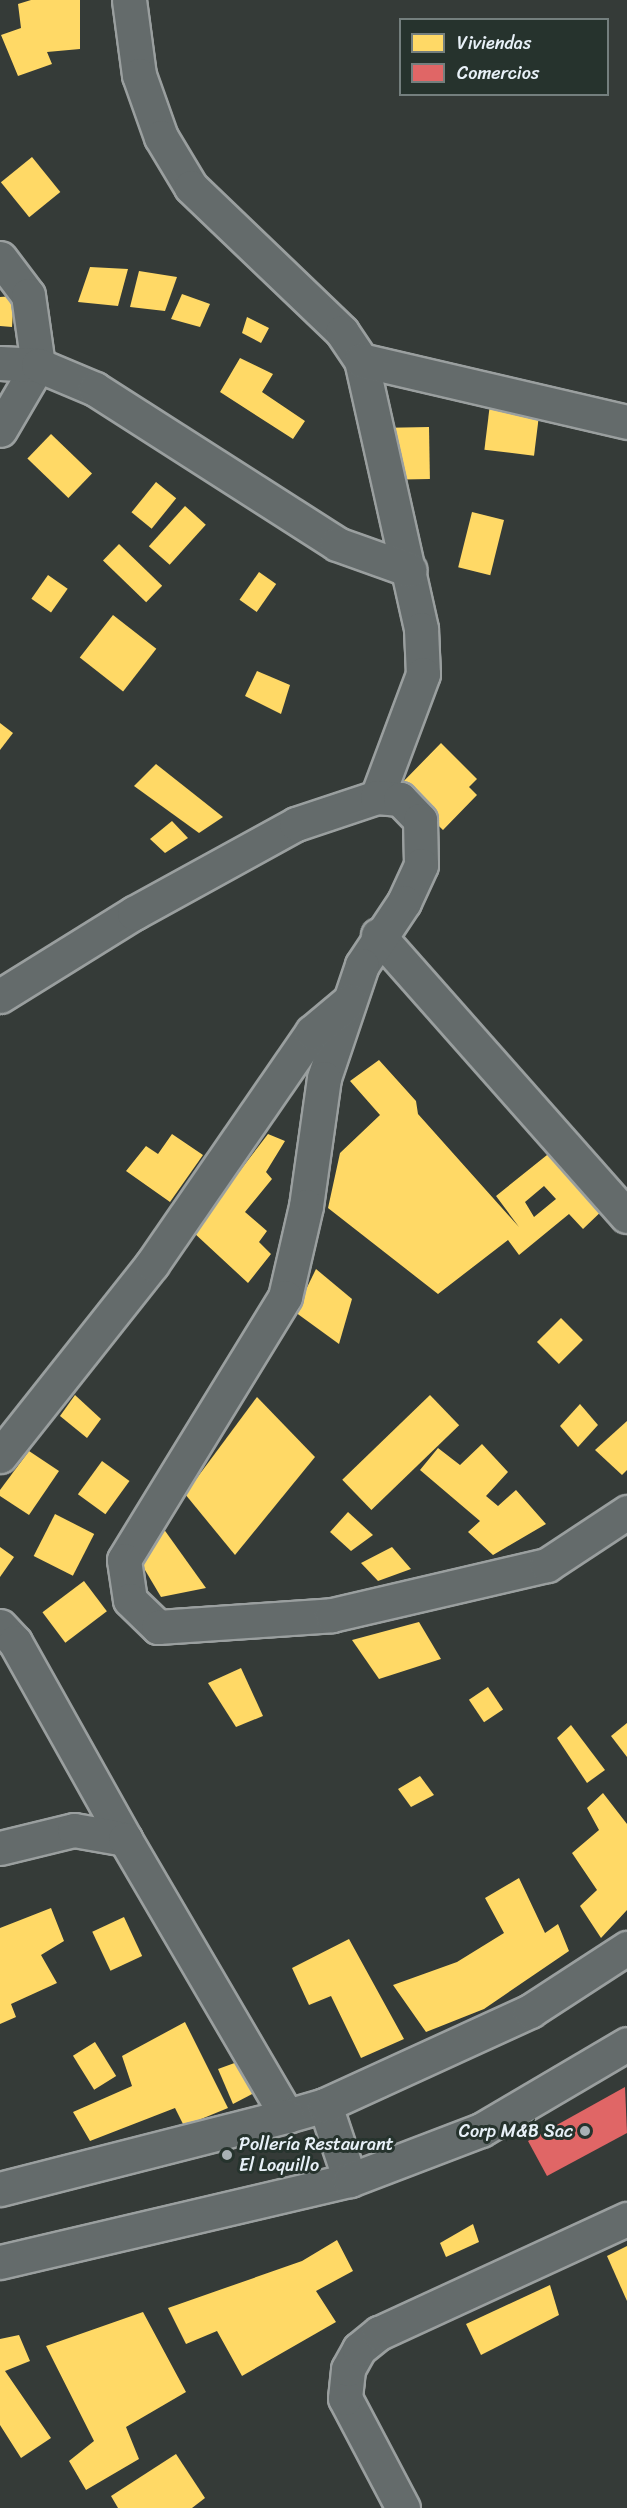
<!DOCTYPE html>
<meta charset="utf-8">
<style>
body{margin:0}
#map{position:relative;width:627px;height:2508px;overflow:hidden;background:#353b38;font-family:Sriracha,sans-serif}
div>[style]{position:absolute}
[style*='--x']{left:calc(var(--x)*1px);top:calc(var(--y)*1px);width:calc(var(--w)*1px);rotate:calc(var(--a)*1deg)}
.homes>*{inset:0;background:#ffd966;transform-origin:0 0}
.shops>*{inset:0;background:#e06666}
.roads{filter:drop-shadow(2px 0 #9a9f9f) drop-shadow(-2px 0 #9a9f9f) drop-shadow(0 2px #9a9f9f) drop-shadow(0 -2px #9a9f9f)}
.minor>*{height:33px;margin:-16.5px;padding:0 16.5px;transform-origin:16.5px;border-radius:16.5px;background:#646b6b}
.highway>*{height:33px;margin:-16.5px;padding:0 16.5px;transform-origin:16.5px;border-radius:16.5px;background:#646b6b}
.dots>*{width:16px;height:16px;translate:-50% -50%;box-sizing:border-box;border:3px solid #26332d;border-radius:50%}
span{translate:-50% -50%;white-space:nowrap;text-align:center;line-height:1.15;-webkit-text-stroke:6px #26332d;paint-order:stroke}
.poi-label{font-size:18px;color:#e8f1f8}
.right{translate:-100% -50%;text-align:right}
.left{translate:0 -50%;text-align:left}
.legend{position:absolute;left:399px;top:18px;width:210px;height:78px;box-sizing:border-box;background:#26332d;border:2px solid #747f7e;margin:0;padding:8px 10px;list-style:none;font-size:18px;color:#e8f1f8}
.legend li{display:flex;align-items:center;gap:12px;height:30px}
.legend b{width:30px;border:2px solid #747f7e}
</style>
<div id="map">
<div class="homes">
<div style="clip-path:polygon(31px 0,80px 0,80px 49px,47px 52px,52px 64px,18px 76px,1px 35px,21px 28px,18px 4px)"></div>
<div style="left:32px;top:157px;width:45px;height:40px;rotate:51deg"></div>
<div style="clip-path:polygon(90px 267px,128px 269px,118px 306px,78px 302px)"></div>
<div style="clip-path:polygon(139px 271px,177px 277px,165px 311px,130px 307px)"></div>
<div style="clip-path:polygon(182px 294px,210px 304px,200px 327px,171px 319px)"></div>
<div style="clip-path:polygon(14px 296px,12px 327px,0 326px,0 297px)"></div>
<div style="clip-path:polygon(247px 317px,269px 328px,261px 343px,242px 333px)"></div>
<div style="clip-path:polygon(240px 358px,273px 374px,262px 392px,305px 421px,293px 439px,220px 392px)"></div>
<div style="left:490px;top:404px;width:50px;height:46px;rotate:7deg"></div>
<div style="left:429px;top:427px;width:52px;height:39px;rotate:89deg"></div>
<div style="left:51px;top:434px;width:57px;height:34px;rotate:44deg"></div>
<div style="left:156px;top:482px;width:26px;height:39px;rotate:39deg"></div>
<div style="left:185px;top:506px;width:28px;height:54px;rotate:42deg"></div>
<div style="left:472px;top:512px;width:33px;height:57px;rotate:14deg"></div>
<div style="left:119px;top:544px;width:60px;height:23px;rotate:44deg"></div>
<div style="left:259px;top:572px;width:21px;height:34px;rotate:35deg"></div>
<div style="left:48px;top:575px;width:24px;height:29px;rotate:35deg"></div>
<div style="left:113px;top:615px;width:55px;height:54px;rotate:38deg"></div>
<div style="clip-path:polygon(257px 671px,290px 685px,281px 714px,245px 696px)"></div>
<div style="clip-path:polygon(0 723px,13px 733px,0 750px)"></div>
<div style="clip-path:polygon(441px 743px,477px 779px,469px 787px,477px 795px,443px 830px,398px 787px)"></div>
<div style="clip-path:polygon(156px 764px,223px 817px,199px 833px,134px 786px)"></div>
<div style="clip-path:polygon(172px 821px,188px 838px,165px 853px,150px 839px)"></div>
<div style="clip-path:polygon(evenodd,379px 1060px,416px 1101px,418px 1114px,519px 1227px,496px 1196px,557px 1147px,608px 1205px,583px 1229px,569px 1214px,519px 1255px,508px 1240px,438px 1294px,328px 1208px,340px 1153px,380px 1115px,350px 1081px,379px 1060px,544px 1186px,556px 1199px,534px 1217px,525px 1202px,544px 1186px)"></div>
<div style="clip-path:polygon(172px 1134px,203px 1155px,170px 1202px,126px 1171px,146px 1146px,158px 1154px)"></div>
<div style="clip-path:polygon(268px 1134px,285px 1141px,266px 1172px,272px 1179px,245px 1212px,267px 1231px,259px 1242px,271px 1254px,248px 1283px,193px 1232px)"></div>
<div style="clip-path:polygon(316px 1269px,352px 1299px,339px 1344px,295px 1312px)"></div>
<div style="left:561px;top:1318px;width:31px;height:34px;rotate:45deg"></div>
<div style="clip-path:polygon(75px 1395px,101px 1419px,87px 1438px,60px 1416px)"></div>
<div style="left:430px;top:1395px;width:42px;height:122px;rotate:46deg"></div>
<div style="clip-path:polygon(257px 1397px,315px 1457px,235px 1555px,185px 1494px)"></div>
<div style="clip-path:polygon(580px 1404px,598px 1425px,578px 1447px,560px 1426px)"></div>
<div style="clip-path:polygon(627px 1421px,627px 1470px,622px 1475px,595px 1450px)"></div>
<div style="clip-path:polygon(482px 1444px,508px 1472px,486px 1496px,498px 1506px,516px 1490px,546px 1524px,493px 1555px,468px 1532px,480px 1521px,420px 1470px,438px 1448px,460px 1465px)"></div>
<div style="clip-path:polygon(29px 1451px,59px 1471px,29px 1515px,0 1496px,0 1490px)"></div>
<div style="left:102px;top:1461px;width:34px;height:41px;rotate:36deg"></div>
<div style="clip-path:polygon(348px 1512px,373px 1535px,351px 1551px,330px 1532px)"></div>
<div style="left:55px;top:1514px;width:44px;height:47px;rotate:27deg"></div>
<div style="clip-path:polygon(158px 1521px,206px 1588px,161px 1597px,142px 1565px)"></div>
<div style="clip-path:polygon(0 1547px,14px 1557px,0 1577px)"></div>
<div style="clip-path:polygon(392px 1547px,411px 1569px,378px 1581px,361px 1563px)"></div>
<div style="left:84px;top:1581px;width:38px;height:52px;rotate:53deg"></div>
<div style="clip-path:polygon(419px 1622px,441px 1659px,379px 1679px,352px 1640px)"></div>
<div style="clip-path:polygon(241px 1668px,263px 1716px,236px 1727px,208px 1683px)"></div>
<div style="left:488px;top:1687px;width:27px;height:23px;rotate:56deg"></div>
<div style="clip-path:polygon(627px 1723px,627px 1757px,611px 1736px)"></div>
<div style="clip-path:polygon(571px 1725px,605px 1770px,587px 1783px,557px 1738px)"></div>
<div style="clip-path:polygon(420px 1776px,434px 1795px,411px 1807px,398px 1789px)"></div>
<div style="clip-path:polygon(603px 1793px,627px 1824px,627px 1910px,601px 1938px,580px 1906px,597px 1890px,572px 1853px,599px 1830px,587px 1808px)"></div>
<div style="clip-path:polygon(519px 1878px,545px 1933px,558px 1924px,569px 1951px,484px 2009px,426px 2032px,393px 1985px,457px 1962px,504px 1933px,485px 1898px)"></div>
<div style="clip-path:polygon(51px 1908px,64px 1941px,41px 1955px,57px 1983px,11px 2004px,16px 2017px,0 2024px,0 1928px)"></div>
<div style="left:124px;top:1917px;width:43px;height:35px;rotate:65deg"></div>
<div style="clip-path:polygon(349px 1939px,404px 2039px,361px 2058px,331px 1996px,309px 2005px,292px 1968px)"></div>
<div style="clip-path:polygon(185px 2022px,228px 2108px,184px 2126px,175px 2108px,90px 2141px,73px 2112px,132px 2086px,122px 2056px)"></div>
<div style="left:95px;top:2042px;width:40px;height:26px;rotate:58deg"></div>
<div style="clip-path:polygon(240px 2061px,256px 2092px,233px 2104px,218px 2069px)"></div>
<div style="clip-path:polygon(473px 2224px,479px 2242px,446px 2257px,440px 2243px)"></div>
<div style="clip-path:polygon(337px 2240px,353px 2271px,316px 2291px,336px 2322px,242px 2376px,217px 2331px,186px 2344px,168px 2308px,302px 2261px)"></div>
<div style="clip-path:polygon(627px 2246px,627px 2301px,607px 2256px)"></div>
<div style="clip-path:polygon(550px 2285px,559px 2315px,481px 2355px,466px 2324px)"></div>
<div style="clip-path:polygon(143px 2312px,186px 2392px,126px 2427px,139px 2459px,86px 2490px,69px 2461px,94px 2441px,46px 2346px)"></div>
<div style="clip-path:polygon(19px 2335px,30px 2361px,5px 2371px,51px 2438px,21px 2458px,0 2425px,0 2339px)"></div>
<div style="clip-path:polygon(176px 2454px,205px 2498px,192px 2508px,118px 2508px,111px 2496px)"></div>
</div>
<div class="shops">
<div style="clip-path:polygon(625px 2087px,627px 2133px,547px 2176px,528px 2141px)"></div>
</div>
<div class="roads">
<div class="minor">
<div style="--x:129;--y:0;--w:76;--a:82.4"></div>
<div style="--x:139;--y:75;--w:66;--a:70.5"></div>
<div style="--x:161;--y:137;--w:58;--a:59"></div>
<div style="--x:191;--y:187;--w:209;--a:43.8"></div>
<div style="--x:342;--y:332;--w:34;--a:56"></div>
<div style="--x:361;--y:360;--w:276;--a:77.4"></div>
<div style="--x:421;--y:629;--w:45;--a:87.5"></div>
<div style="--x:423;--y:674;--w:131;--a:110.5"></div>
<div style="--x:0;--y:258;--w:46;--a:52.9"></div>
<div style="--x:28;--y:295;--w:71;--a:81.9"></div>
<div style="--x:38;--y:365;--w:75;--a:120.3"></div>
<div style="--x:361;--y:360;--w:273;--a:13.1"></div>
<div style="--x:0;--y:363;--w:38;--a:3"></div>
<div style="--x:38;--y:365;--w:62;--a:22.8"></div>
<div style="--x:95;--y:389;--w:287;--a:32.6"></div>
<div style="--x:337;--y:544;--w:77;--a:19.6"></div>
<div style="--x:378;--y:935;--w:375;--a:48.5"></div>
<div style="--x:0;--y:996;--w:158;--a:-31.8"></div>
<div style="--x:134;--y:913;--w:185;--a:-28.8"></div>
<div style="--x:296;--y:824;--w:85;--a:-18.4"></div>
<div style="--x:377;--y:797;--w:23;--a:5"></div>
<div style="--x:400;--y:799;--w:29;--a:46"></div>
<div style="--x:420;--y:820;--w:45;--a:88.7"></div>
<div style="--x:421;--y:865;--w:41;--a:114.7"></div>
<div style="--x:404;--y:902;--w:76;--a:123.7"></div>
<div style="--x:362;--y:965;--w:119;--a:108.6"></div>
<div style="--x:324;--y:1078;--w:129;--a:98"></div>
<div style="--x:306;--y:1206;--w:93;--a:103"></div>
<div style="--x:285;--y:1297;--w:308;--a:121.5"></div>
<div style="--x:124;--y:1560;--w:40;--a:81.5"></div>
<div style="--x:130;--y:1600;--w:39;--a:44"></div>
<div style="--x:158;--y:1627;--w:174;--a:-3.9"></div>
<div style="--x:332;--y:1615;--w:221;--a:-13.1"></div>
<div style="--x:547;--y:1565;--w:96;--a:-33.5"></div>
<div style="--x:0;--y:1456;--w:245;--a:-51.6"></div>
<div style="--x:152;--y:1264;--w:282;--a:-55.4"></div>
<div style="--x:312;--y:1032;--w:48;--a:-40"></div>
<div style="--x:0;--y:1626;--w:22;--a:47"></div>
<div style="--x:15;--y:1642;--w:226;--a:60.8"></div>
<div style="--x:0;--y:1848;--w:76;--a:-13.7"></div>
<div style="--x:74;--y:1830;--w:52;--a:10"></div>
<div style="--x:125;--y:1839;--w:321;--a:59.7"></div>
<div style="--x:287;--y:2116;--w:40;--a:-16"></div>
<div style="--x:325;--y:2105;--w:79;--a:71.6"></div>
<div style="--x:325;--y:2105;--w:226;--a:-24.6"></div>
<div style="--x:530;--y:2011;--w:116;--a:-33"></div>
<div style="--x:0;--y:2189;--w:296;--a:-14.3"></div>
<div style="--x:403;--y:2508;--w:124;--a:-117.8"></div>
<div style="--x:345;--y:2398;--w:29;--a:-84"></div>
<div style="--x:348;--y:2369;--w:23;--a:-61"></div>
<div style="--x:359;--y:2349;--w:26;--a:-39"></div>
<div style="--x:379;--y:2333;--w:273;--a:-24.7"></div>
</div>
<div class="highway">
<div style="--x:0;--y:2262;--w:359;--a:-13.2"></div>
<div style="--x:350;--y:2180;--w:140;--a:-20.9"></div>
<div style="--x:481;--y:2130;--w:169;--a:-30.5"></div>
</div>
</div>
<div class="dots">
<div style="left:585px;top:2131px;background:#a9b1b5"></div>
<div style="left:227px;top:2155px;background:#a9b1b5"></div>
</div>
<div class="poi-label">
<span class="right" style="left:573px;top:2131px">Corp M&amp;B Sac</span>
<span class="left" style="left:239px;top:2155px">Pollería Restaurant<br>El Loquillo</span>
</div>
<ul class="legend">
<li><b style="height:16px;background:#ffd966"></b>Viviendas</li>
<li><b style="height:16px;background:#e06666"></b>Comercios</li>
</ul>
</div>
